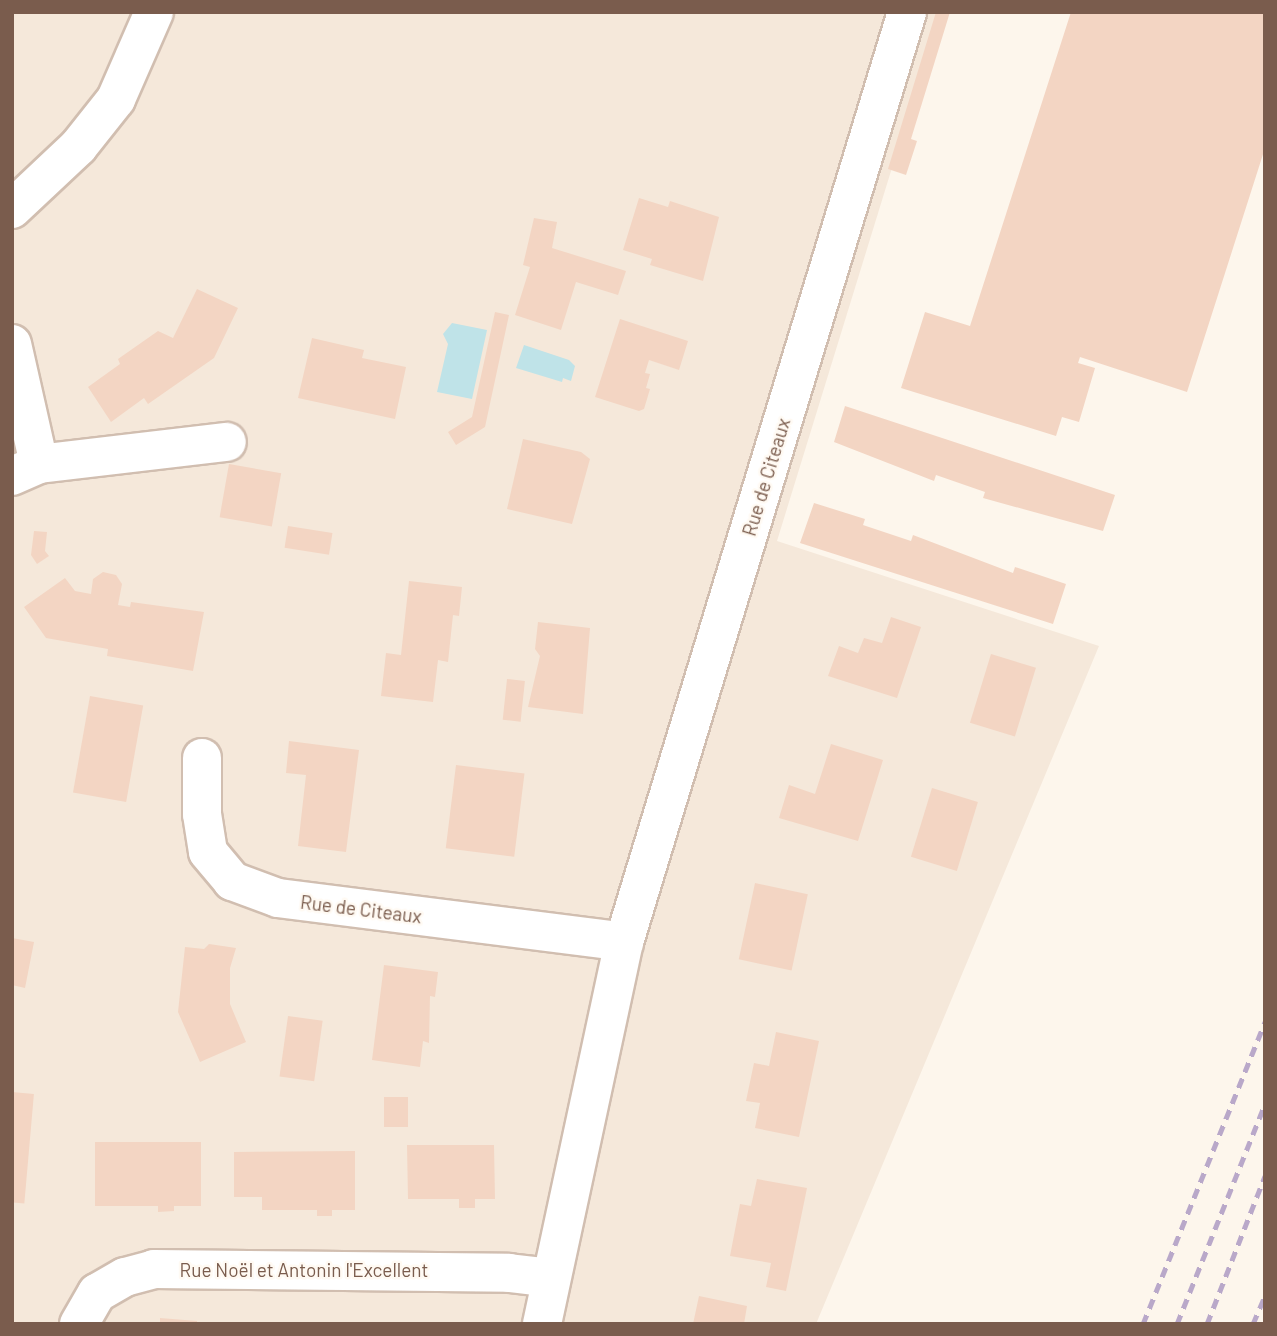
<!DOCTYPE html>
<meta charset="utf-8">
<style>
body{margin:0}
#map{position:relative;width:1277px;height:1336px;overflow:hidden;background:#fdf6ec;font-family:Barlow,sans-serif}
div>[style]{position:absolute}
[style*='--x']{left:calc(var(--x)*1px);top:calc(var(--y)*1px);width:calc(var(--w)*1px);rotate:calc(var(--a)*1deg)}
.residential>*{inset:0;background:#f5e8da}
.water>*{inset:0;background:#bfe3e8}
.building>*{inset:0;background:#f3d5c3;transform-origin:0 0}
.roads{filter:drop-shadow(2px 0 #d1beb0) drop-shadow(-2px 0 #d1beb0) drop-shadow(0 2px #d1beb0) drop-shadow(0 -2px #d1beb0)}
.minor>*{height:38px;margin:-19px;padding:0 19px;transform-origin:19px;border-radius:19px;background:#fff}
.rail>*{height:5px;margin-top:-2.5px;transform-origin:0;background:repeating-linear-gradient(90deg,#b9a8c9 0 10px,transparent 0 17px)}
span{translate:-50% -50%;white-space:nowrap;text-align:center;line-height:1.15;-webkit-text-stroke:5px #fffaf3;paint-order:stroke}
.street-label{font-size:19px;color:#7a5c4d}
.frame{position:absolute;inset:0;border:14px solid #7a5c4d;pointer-events:none}
</style>
<div id="map">
<div class="residential">
<div style="clip-path:polygon(12px 12px,940px 12px,777px 541px,1099px 646px,816px 1324px,12px 1324px)"></div>
</div>
<div class="water">
<div style="clip-path:polygon(452px 323px,487px 330px,472px 399px,437px 392px,448px 344px,443px 334px)"></div>
<div style="clip-path:polygon(524px 345px,569px 360px,575px 366px,571px 381px,563px 378px,562px 382px,516px 368px)"></div>
</div>
<div class="building">
<div style="clip-path:polygon(936px 12px,950px 12px,911px 139px,917px 141px,906px 175px,888px 169px)"></div>
<div style="clip-path:polygon(1071px 12px,1265px 12px,1265px 148px,1187px 392px,1080px 357px,1078px 363px,1095px 368px,1079px 422px,1062px 417px,1056px 436px,901px 388px,925px 312px,970px 326px)"></div>
<div style="clip-path:polygon(639px 198px,668px 207px,670px 201px,719px 217px,703px 281px,650px 265px,652px 259px,623px 250px)"></div>
<div style="clip-path:polygon(534px 218px,557px 222px,552px 248px,626px 271px,618px 295px,576px 282px,561px 330px,515px 315px,530px 267px,523px 265px)"></div>
<div style="clip-path:polygon(197px 289px,238px 308px,214px 358px,148px 404px,144px 398px,111px 422px,88px 387px,120px 364px,118px 359px,158px 331px,173px 338px)"></div>
<div style="clip-path:polygon(495px 312px,509px 315px,485px 427px,456px 445px,448px 432px,472px 417px)"></div>
<div style="clip-path:polygon(620px 319px,688px 341px,679px 370px,649px 360px,645px 373px,650px 374px,646px 388px,650px 389px,644px 409px,639px 411px,595px 397px)"></div>
<div style="clip-path:polygon(312px 338px,364px 350px,362px 358px,406px 367px,395px 419px,298px 398px)"></div>
<div style="clip-path:polygon(845px 406px,1115px 495px,1103px 531px,983px 498px,985px 492px,936px 475px,934px 481px,834px 442px)"></div>
<div style="clip-path:polygon(523px 439px,581px 452px,590px 459px,572px 524px,507px 509px)"></div>
<div style="left:229px;top:464px;width:53px;height:54px;rotate:10deg"></div>
<div style="clip-path:polygon(814px 503px,865px 519px,863px 525px,911px 541px,913px 535px,1013px 573px,1015px 567px,1066px 584px,1053px 624px,800px 543px)"></div>
<div style="left:288px;top:526px;width:45px;height:22px;rotate:9deg"></div>
<div style="clip-path:polygon(34px 531px,47px 532px,45px 551px,49px 556px,37px 564px,31px 555px)"></div>
<div style="clip-path:polygon(103px 572px,116px 575px,122px 584px,118px 605px,130px 607px,131px 602px,204px 612px,193px 671px,107px 656px,108px 649px,46px 638px,24px 607px,65px 578px,75px 591px,91px 594px,93px 579px)"></div>
<div style="clip-path:polygon(409px 581px,462px 587px,459px 616px,453px 615px,448px 662px,438px 660px,433px 702px,381px 696px,386px 653px,401px 655px)"></div>
<div style="clip-path:polygon(891px 617px,921px 627px,897px 698px,828px 676px,839px 646px,858px 653px,864px 638px,882px 643px)"></div>
<div style="clip-path:polygon(538px 622px,590px 628px,583px 714px,528px 707px,540px 656px,535px 649px)"></div>
<div style="left:991px;top:654px;width:47px;height:72px;rotate:17deg"></div>
<div style="left:507px;top:679px;width:18px;height:41px;rotate:6deg"></div>
<div style="left:90px;top:696px;width:54px;height:98px;rotate:10deg"></div>
<div style="clip-path:polygon(289px 741px,359px 750px,346px 852px,298px 846px,306px 775px,286px 773px)"></div>
<div style="clip-path:polygon(831px 744px,883px 760px,858px 841px,779px 818px,789px 785px,815px 794px)"></div>
<div style="left:456px;top:765px;width:69px;height:84px;rotate:7deg"></div>
<div style="left:932px;top:788px;width:48px;height:72px;rotate:17deg"></div>
<div style="left:755px;top:883px;width:54px;height:78px;rotate:12deg"></div>
<div style="clip-path:polygon(12px 938px,34px 942px,25px 988px,12px 985px)"></div>
<div style="clip-path:polygon(209px 944px,236px 948px,230px 968px,230px 1004px,246px 1042px,200px 1062px,178px 1012px,185px 947px,204px 949px)"></div>
<div style="clip-path:polygon(384px 965px,438px 972px,435px 997px,430px 996px,429px 1043px,423px 1041px,420px 1067px,372px 1060px)"></div>
<div style="left:288px;top:1016px;width:35px;height:61px;rotate:8deg"></div>
<div style="clip-path:polygon(776px 1032px,819px 1041px,799px 1137px,755px 1128px,760px 1103px,746px 1101px,754px 1063px,769px 1066px)"></div>
<div style="left:12px;top:1092px;width:22px;height:110px;rotate:5deg"></div>
<div style="left:384px;top:1097px;width:24px;height:30px"></div>
<div style="clip-path:polygon(95px 1142px,201px 1142px,201px 1206px,174px 1206px,174px 1211px,158px 1212px,158px 1206px,95px 1206px)"></div>
<div style="clip-path:polygon(407px 1145px,494px 1145px,495px 1199px,475px 1199px,475px 1208px,459px 1208px,459px 1199px,408px 1199px)"></div>
<div style="clip-path:polygon(355px 1151px,355px 1210px,332px 1210px,332px 1216px,317px 1216px,317px 1210px,262px 1210px,262px 1197px,234px 1197px,234px 1152px)"></div>
<div style="clip-path:polygon(757px 1179px,807px 1188px,786px 1291px,766px 1287px,771px 1263px,730px 1256px,740px 1204px,751px 1206px)"></div>
<div style="clip-path:polygon(699px 1296px,747px 1306px,744px 1324px,693px 1324px)"></div>
<div style="clip-path:polygon(160px 1318px,197px 1321px,197px 1324px,160px 1324px)"></div>
</div>
<div class="roads">
<div class="minor">
<div style="--x:12;--y:209;--w:91;--a:-43.2"></div>
<div style="--x:78;--y:147;--w:61;--a:-51.6"></div>
<div style="--x:116;--y:99;--w:95;--a:-66.4"></div>
<div style="--x:12;--y:344;--w:123;--a:77.3"></div>
<div style="--x:12;--y:476;--w:30;--a:-24"></div>
<div style="--x:39;--y:464;--w:189;--a:-6.7"></div>
<div style="--x:202;--y:758;--w:56;--a:90"></div>
<div style="--x:202;--y:814;--w:38;--a:81"></div>
<div style="--x:208;--y:852;--w:38;--a:50"></div>
<div style="--x:232;--y:881;--w:49;--a:20.3"></div>
<div style="--x:278;--y:898;--w:349;--a:7.2"></div>
<div style="--x:79;--y:1324;--w:36;--a:-60"></div>
<div style="--x:97;--y:1293;--w:32;--a:-30"></div>
<div style="--x:125;--y:1277;--w:30;--a:-15"></div>
<div style="--x:154;--y:1269;--w:355;--a:0.6"></div>
<div style="--x:509;--y:1273;--w:42;--a:6.8"></div>
<div style="--x:542;--y:1324;--w:391;--a:-77.9"></div>
<div style="--x:624;--y:942;--w:972;--a:-73.07"></div>
</div>
</div>
<div class="rail">
<div style="--x:1143;--y:1324;--w:326;--a:-68"></div>
<div style="--x:1177;--y:1324;--w:237;--a:-68.2"></div>
<div style="--x:1207;--y:1324;--w:159;--a:-68.6"></div>
<div style="--x:1253;--y:1324;--w:30;--a:-67"></div>
</div>
<div class="street-label">
<span style="left:766px;top:477px;rotate:-73deg">Rue de Citeaux</span>
<span style="left:361px;top:909px;rotate:7deg">Rue de Citeaux</span>
<span style="left:304px;top:1270px">Rue Noël et Antonin l'Excellent</span>
</div>
<div class="frame"></div>
</div>
